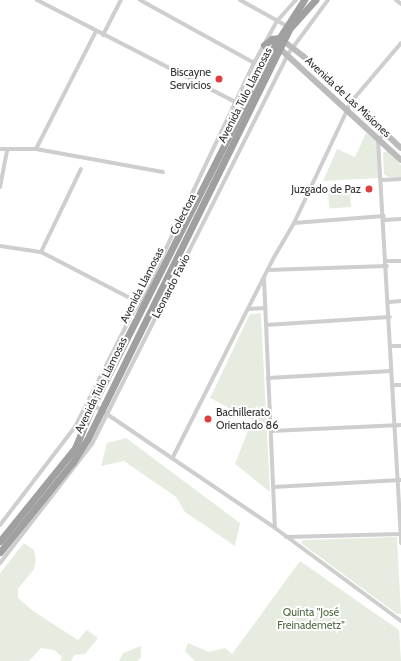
<!DOCTYPE html>
<meta charset="utf-8">
<style>
body{margin:0}
#map{position:relative;width:401px;height:661px;overflow:hidden;background:#fff;font-family:Cabin,sans-serif}
div>[style]{position:absolute}
[style*='--x']{left:calc(var(--x)*1px);top:calc(var(--y)*1px);width:calc(var(--w)*1px);rotate:calc(var(--a)*1deg)}
.green>*{inset:0;background:#e6ede0;transform-origin:0 0}
.minor>*{height:4px;margin:-2px;padding:0 2px;transform-origin:2px;border-radius:2px;background:#cecece}
.secondary>*{height:6px;margin:-3px;padding:0 3px;transform-origin:3px;border-radius:3px;background:#bbb}
.trunk>*{height:7px;margin:-3.5px;padding:0 3.5px;transform-origin:3.5px;border-radius:3.5px;background:#a0a0a0}
.dots>*{width:11px;height:11px;translate:-50% -50%;box-sizing:border-box;border:2px solid #fff;border-radius:50%}
span{translate:-50% -50%;white-space:nowrap;text-align:center;line-height:1.15;-webkit-text-stroke:4px #fff;paint-order:stroke}
.poi-label{font-size:11px;color:#313131}
.right{translate:-100% -50%;text-align:right}
.left{translate:0 -50%;text-align:left}
.street-label{font-size:11px;color:#313131}
.park-label{font-size:11px;color:#516a40}
</style>
<div id="map">
<div class="green">
<div style="clip-path:polygon(366px 133px,377px 141px,379px 178px,323px 181px,337px 149px,355px 157px)"></div>
<div style="clip-path:polygon(387px 151px,401px 165px,401px 177px,388px 177px,384px 174px,383px 153px)"></div>
<div style="left:350px;top:191px;width:16px;height:22px;rotate:86deg"></div>
<div style="clip-path:polygon(261px 313px,261px 314px,270px 492px,235px 464px,252px 420px,210px 398px,250px 314px)"></div>
<div style="clip-path:polygon(126px 438px,240px 523px,235px 546px,185px 512px,176px 497px,124px 461px,101px 466px,107px 443px)"></div>
<div style="clip-path:polygon(397px 537px,401px 614px,397px 614px,301px 543px,303px 540px)"></div>
<div style="clip-path:polygon(24px 543px,34px 550px,36px 560px,34px 569px,18px 589px,18px 598px,33px 611px,78px 640px,87px 630px,98px 638px,85px 654px,74px 655px,71px 661px,60px 661px,62px 657px,54px 650px,41px 648px,29px 661px,0 661px,0 573px)"></div>
<div style="clip-path:polygon(300px 561px,399px 630px,401px 661px,195px 661px,185px 651px,188px 643px,209px 652px,225px 648px,232px 654px)"></div>
<div style="clip-path:polygon(141px 646px,141px 657px,138px 661px,119px 661px,123px 653px)"></div>
</div>
<div class="minor">
<div style="--x:37;--y:0;--w:225;--a:27.2"></div>
<div style="--x:140;--y:0;--w:130;--a:28.9"></div>
<div style="--x:240;--y:0;--w:51;--a:29.1"></div>
<div style="--x:396;--y:0;--w:6;--a:39"></div>
<div style="--x:103;--y:35;--w:39;--a:-63"></div>
<div style="--x:385;--y:133;--w:10;--a:135"></div>
<div style="--x:378;--y:140;--w:404;--a:86.7"></div>
<div style="--x:0;--y:149;--w:36;--a:0"></div>
<div style="--x:36;--y:149;--w:129;--a:10.3"></div>
<div style="--x:36;--y:149;--w:132;--a:-63"></div>
<div style="--x:382;--y:180;--w:19;--a:-3"></div>
<div style="--x:0;--y:187;--w:38;--a:-79"></div>
<div style="--x:384;--y:220;--w:17;--a:-3"></div>
<div style="--x:294;--y:223;--w:90;--a:-4.4"></div>
<div style="--x:0;--y:246;--w:41;--a:8.3"></div>
<div style="--x:41;--y:252;--w:111;--a:27.3"></div>
<div style="--x:41;--y:252;--w:92;--a:-64.3"></div>
<div style="--x:387;--y:261;--w:14;--a:0"></div>
<div style="--x:268;--y:270;--w:119;--a:-1.9"></div>
<div style="--x:264;--y:278;--w:250;--a:87.5"></div>
<div style="--x:389;--y:302;--w:12;--a:-5"></div>
<div style="--x:248;--y:309;--w:17;--a:-3"></div>
<div style="--x:266;--y:325;--w:124;--a:-3.7"></div>
<div style="--x:391;--y:346;--w:10;--a:0"></div>
<div style="--x:268;--y:378;--w:123;--a:-3.3"></div>
<div style="--x:392;--y:385;--w:9;--a:0"></div>
<div style="--x:92;--y:404;--w:221;--a:34.1"></div>
<div style="--x:275;--y:528;--w:157;--a:36.4"></div>
<div style="--x:271;--y:431;--w:130;--a:-2.6"></div>
<div style="--x:173;--y:457;--w:222;--a:-63.2"></div>
<div style="--x:273;--y:259;--w:42;--a:-59.7"></div>
<div style="--x:294;--y:223;--w:134;--a:-64.8"></div>
<div style="--x:351;--y:102;--w:77;--a:-49.7"></div>
<div style="--x:273;--y:487;--w:128;--a:-3.1"></div>
<div style="--x:0;--y:525;--w:123;--a:-52.6"></div>
<div style="--x:75;--y:427;--w:127;--a:-63.2"></div>
<div style="--x:132;--y:314;--w:14;--a:-54"></div>
<div style="--x:140;--y:303;--w:266;--a:-64.6"></div>
<div style="--x:254;--y:63;--w:48;--a:-61.3"></div>
<div style="--x:277;--y:21;--w:28;--a:-48"></div>
<div style="--x:286;--y:537;--w:115;--a:-1.5"></div>
<div style="--x:0;--y:563;--w:150;--a:-52.3"></div>
<div style="--x:92;--y:444;--w:436;--a:-63.3"></div>
<div style="--x:288;--y:54;--w:67;--a:-53.5"></div>
</div>
<div class="secondary">
<div style="--x:281;--y:39;--w:28;--a:38"></div>
<div style="--x:303;--y:56;--w:134;--a:43.2"></div>
<div style="--x:277;--y:46;--w:168;--a:42.6"></div>
</div>
<div class="trunk">
<div style="--x:264;--y:45;--w:10;--a:-37"></div>
<div style="--x:272;--y:39;--w:7;--a:-8"></div>
<div style="--x:0;--y:541;--w:119;--a:-51.1"></div>
<div style="--x:75;--y:448;--w:47;--a:-67.3"></div>
<div style="--x:93;--y:405;--w:403;--a:-63.2"></div>
<div style="--x:275;--y:45;--w:54;--a:-57.2"></div>
<div style="--x:0;--y:552;--w:116;--a:-51"></div>
<div style="--x:73;--y:462;--w:26;--a:-58"></div>
<div style="--x:87;--y:440;--w:459;--a:-63.8"></div>
<div style="--x:290;--y:28;--w:38;--a:-48"></div>
</div>
<div class="dots">
<div style="left:219px;top:79px;background:#dc3f42"></div>
<div style="left:369px;top:189px;background:#dc3f42"></div>
<div style="left:208px;top:419px;background:#dc3f42"></div>
</div>
<div class="poi-label">
<span class="right" style="left:211px;top:79px">Biscayne<br>Servicios</span>
<span class="right" style="left:361px;top:189px">Juzgado de Paz</span>
<span class="left" style="left:216px;top:419px">Bachillerato<br>Orientado 86</span>
</div>
<div class="street-label">
<span style="left:245px;top:95px;rotate:-63deg">Avenida Tulo Llamosas</span>
<span style="left:348px;top:97px;rotate:43deg">Avenida de Las Misiones</span>
<span style="left:183px;top:214px;rotate:-63deg">Colectora</span>
<span style="left:142px;top:285px;rotate:-63deg">Avenida Llamosas</span>
<span style="left:171px;top:286px;rotate:-63deg">Leonardo Favio</span>
<span style="left:101px;top:385px;rotate:-64deg">Avenida Tulo Llamosas</span>
</div>
<div class="park-label">
<span style="left:311px;top:619px">Quinta "José<br>Freinademetz"</span>
</div>
</div>
